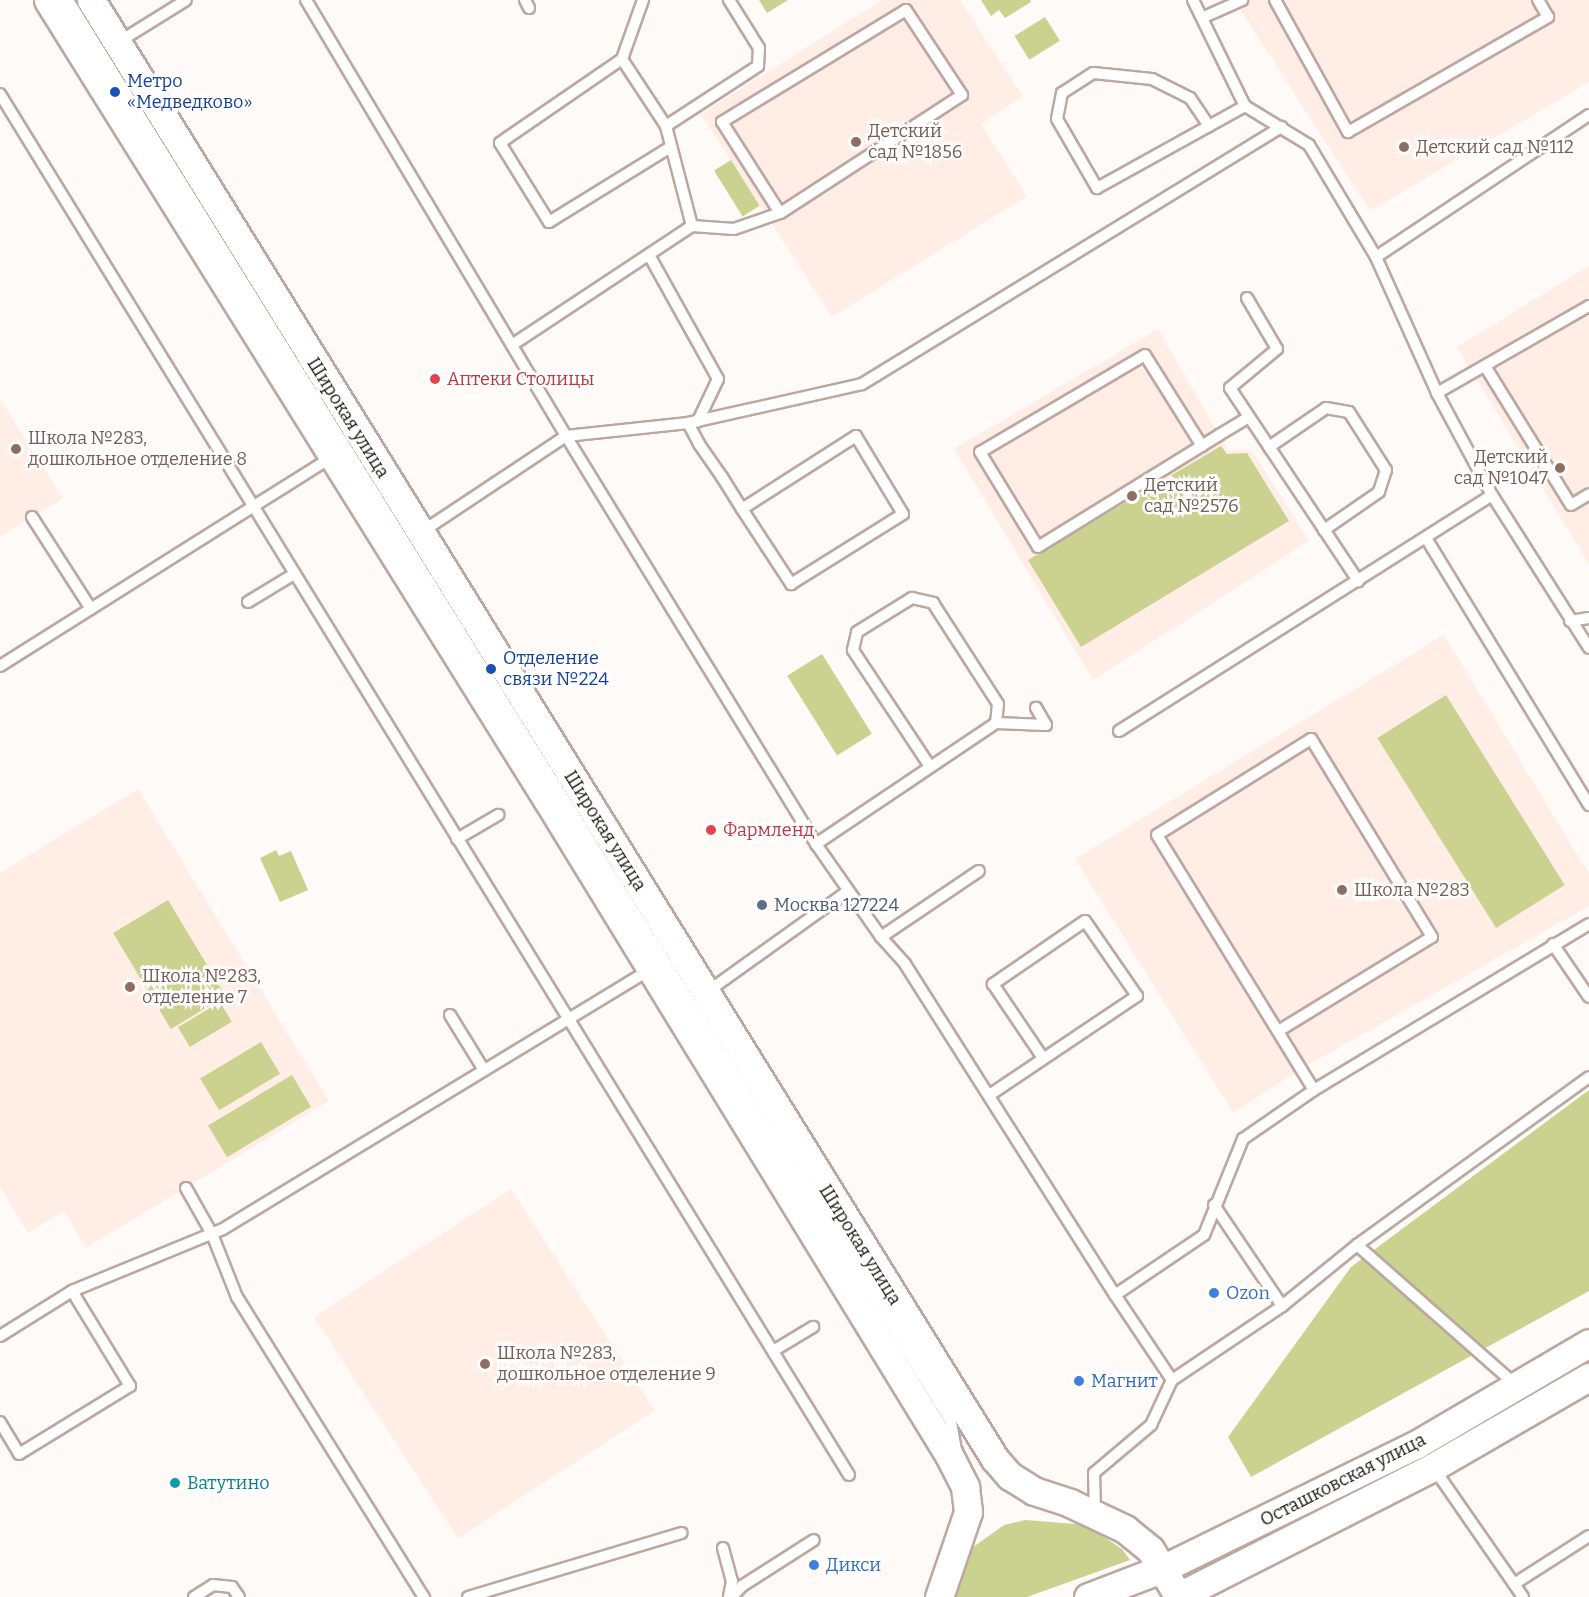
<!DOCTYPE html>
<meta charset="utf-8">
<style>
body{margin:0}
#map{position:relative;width:1589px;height:1597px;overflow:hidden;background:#fefaf8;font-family:Bitter,serif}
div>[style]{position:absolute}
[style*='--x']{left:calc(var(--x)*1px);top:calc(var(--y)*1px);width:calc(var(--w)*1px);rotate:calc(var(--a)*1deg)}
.built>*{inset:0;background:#ffede6;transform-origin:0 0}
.green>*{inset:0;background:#cbd290;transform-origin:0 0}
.roads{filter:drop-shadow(2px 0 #bca8a0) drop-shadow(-2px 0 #bca8a0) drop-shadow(0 2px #bca8a0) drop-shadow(0 -2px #bca8a0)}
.service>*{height:10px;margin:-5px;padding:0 5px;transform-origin:5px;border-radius:5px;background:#fff}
.minor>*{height:20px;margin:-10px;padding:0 10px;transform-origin:10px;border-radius:10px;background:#fff}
.secondary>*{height:27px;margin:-13.5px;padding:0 13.5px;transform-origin:13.5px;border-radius:13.5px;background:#fff}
.dots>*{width:16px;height:16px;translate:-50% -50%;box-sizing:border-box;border:3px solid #fff;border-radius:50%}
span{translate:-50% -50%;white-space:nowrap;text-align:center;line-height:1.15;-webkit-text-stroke:5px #fff;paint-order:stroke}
.transit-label{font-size:18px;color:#164399}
.left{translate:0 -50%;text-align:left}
.education-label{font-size:18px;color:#785e54}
.right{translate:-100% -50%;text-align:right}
.health-label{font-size:18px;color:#be3a42}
.street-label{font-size:18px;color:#1b1411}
.service-label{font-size:18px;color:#4e5e75}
.shop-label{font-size:18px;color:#366cbe}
.culture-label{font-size:18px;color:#0d838f}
</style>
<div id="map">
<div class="built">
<div style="clip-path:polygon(882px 0,960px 0,1023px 96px,981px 124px,1027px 196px,832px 317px,701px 114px)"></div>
<div style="clip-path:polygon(1234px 0,1589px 0,1589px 82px,1370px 211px)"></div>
<div style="clip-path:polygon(1589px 266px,1589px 564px,1457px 347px)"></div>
<div style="clip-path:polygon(1158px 329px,1228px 450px,1252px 450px,1309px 541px,1093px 680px,954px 449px)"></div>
<div style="clip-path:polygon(0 399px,63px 498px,0 537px)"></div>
<div style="clip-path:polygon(1444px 635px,1589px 874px,1589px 906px,1301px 1069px,1233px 1113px,1075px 859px)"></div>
<div style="clip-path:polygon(138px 789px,329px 1101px,86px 1248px,64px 1211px,28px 1233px,0 1187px,0 873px)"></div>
<div style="left:511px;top:1189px;width:264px;height:235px;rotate:57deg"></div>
</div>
<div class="green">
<div style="clip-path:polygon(759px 0,788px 0,767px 13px)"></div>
<div style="clip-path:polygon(981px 0,1030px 0,1031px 2px,1005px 18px,999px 10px,991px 16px)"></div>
<div style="left:1045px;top:17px;width:28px;height:36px;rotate:58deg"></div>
<div style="left:731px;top:160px;width:54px;height:20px;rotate:58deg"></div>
<div style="clip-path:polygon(1221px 446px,1227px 454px,1247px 453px,1289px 521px,1081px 647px,1028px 560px)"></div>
<div style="left:822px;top:654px;width:94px;height:41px;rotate:58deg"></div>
<div style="left:1446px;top:695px;width:224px;height:81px;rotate:58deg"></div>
<div style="clip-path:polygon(276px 850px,279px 856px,291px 851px,308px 890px,280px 902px,260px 858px)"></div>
<div style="left:168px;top:900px;width:112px;height:64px;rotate:59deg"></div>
<div style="left:220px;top:1002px;width:23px;height:49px;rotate:59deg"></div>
<div style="left:261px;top:1042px;width:37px;height:71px;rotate:59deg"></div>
<div style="left:292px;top:1075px;width:37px;height:98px;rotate:59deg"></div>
<div style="clip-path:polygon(1589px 1090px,1589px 1291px,1251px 1477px,1228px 1437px,1351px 1267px)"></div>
<div style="clip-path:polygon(1025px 1520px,1076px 1524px,1095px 1531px,1122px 1549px,1130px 1560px,1027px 1597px,955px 1597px,969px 1550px,1004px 1525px)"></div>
</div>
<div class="roads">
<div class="service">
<div style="--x:68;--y:0;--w:1674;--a:58.16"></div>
<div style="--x:951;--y:1422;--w:27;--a:80"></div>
<div style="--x:306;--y:0;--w:508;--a:59.19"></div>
<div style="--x:566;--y:436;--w:479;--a:58.5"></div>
<div style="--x:816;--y:844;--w:113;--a:55"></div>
<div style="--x:881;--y:937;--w:36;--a:48"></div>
<div style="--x:905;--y:964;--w:392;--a:57.6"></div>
<div style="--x:525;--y:0;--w:9;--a:63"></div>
<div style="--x:1193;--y:0;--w:118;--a:63.9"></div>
<div style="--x:1245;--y:106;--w:75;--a:31.4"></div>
<div style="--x:1309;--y:145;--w:131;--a:59.1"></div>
<div style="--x:1376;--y:257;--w:149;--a:65.8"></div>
<div style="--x:1437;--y:393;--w:116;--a:61.7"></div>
<div style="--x:1492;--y:495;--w:181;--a:57.6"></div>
<div style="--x:1275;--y:0;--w:151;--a:61.1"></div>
<div style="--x:1348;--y:132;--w:231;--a:-29.9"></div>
<div style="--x:1548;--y:17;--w:20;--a:-120"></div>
<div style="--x:906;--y:10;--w:102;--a:56.6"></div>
<div style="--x:962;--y:95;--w:217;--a:147"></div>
<div style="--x:780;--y:213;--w:108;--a:-122.5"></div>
<div style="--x:722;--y:122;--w:215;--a:-31.3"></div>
<div style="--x:1204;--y:17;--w:42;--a:-24.1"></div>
<div style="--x:117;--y:43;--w:81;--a:-31.9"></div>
<div style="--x:622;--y:59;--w:63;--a:-70.4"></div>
<div style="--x:0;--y:94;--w:1621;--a:58.42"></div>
<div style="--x:666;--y:126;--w:110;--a:-33.1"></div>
<div style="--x:758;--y:66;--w:18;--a:-87"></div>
<div style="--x:759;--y:48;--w:57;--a:-122"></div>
<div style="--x:1209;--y:126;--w:34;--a:-124"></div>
<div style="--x:1190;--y:98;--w:42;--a:-153.4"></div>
<div style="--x:1152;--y:79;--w:59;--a:-174.2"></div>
<div style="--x:1093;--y:73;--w:37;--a:147"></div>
<div style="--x:1062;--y:93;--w:26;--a:101"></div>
<div style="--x:1057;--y:119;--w:80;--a:59.9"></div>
<div style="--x:1097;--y:188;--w:169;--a:-29"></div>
<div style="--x:692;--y:226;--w:42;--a:4.1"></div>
<div style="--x:734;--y:229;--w:49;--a:-19.2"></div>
<div style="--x:649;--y:255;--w:142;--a:60.9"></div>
<div style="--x:718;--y:379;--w:47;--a:115.5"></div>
<div style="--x:1376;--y:257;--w:256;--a:-33.7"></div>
<div style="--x:1247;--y:298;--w:59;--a:59.5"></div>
<div style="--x:1277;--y:349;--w:61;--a:140.3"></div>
<div style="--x:1230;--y:388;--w:232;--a:56.4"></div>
<div style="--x:512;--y:345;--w:216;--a:-33.5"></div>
<div style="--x:692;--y:226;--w:103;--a:-104.6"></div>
<div style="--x:666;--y:126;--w:80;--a:-123.3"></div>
<div style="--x:622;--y:59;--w:148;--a:145.5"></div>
<div style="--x:500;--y:143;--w:93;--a:58.2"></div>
<div style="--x:549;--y:222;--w:141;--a:-31.7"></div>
<div style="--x:1485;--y:366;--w:163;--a:58.3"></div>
<div style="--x:1571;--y:505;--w:21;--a:-31"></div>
<div style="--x:1437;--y:393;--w:175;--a:-29.8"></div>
<div style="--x:688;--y:423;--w:24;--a:62"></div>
<div style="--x:699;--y:444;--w:40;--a:55.1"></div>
<div style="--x:722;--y:477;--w:38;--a:58"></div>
<div style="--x:742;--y:509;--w:90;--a:56.8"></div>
<div style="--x:791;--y:584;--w:132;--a:-32"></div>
<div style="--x:903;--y:514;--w:91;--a:-121.1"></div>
<div style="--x:856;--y:436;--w:135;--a:147.4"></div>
<div style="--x:1202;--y:446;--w:107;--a:-122.1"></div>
<div style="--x:1145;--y:355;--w:191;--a:149.5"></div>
<div style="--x:980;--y:452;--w:111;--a:58.6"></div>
<div style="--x:1038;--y:547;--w:213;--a:-31.7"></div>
<div style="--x:1219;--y:435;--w:35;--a:-31"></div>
<div style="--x:1269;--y:447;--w:69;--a:-34.4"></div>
<div style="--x:1326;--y:408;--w:23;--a:10"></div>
<div style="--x:1349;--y:412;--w:69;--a:57.5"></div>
<div style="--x:1386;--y:470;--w:23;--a:108"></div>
<div style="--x:1379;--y:492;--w:67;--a:145.4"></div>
<div style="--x:32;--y:517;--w:109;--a:57.3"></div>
<div style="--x:420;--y:533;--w:175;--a:-33.6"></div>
<div style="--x:566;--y:436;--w:123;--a:-6.1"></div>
<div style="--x:688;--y:423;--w:178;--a:-12.6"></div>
<div style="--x:862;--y:384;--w:492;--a:-31.5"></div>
<div style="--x:1426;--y:538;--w:313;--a:58.6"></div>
<div style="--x:248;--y:602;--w:54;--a:-31.3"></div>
<div style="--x:1570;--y:621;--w:19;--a:-9"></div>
<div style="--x:0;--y:666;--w:392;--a:-32.2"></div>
<div style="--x:1119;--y:731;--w:441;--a:-32.3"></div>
<div style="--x:929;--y:765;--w:138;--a:-123.5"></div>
<div style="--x:853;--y:650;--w:18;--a:-77"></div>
<div style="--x:857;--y:632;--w:65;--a:-31.7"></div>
<div style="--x:912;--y:598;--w:22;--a:13"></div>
<div style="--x:933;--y:603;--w:120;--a:57.2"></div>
<div style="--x:998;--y:704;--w:19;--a:96"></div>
<div style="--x:457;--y:839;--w:48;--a:-30.3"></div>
<div style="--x:816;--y:844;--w:217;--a:-33.9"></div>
<div style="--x:996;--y:723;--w:50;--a:2.3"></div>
<div style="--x:1046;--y:725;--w:20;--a:-120"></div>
<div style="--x:881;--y:937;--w:118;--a:-34"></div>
<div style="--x:1553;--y:944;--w:64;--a:55.8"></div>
<div style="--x:707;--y:992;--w:173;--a:-35.6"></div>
<div style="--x:450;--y:1015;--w:65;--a:58.3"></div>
<div style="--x:1280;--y:1030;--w:178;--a:-31.5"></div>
<div style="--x:1432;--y:937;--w:232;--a:-121.4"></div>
<div style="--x:1311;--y:739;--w:181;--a:148.1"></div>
<div style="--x:1157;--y:835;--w:299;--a:58.4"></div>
<div style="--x:991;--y:1094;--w:176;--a:-33.9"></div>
<div style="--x:1137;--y:996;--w:91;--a:-124.7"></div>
<div style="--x:1085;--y:921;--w:112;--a:145.6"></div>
<div style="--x:993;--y:984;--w:89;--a:56"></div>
<div style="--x:186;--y:1188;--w:53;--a:60.5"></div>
<div style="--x:212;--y:1234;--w:68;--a:68.4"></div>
<div style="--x:237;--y:1297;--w:354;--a:58.1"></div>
<div style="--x:1214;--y:1205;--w:122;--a:56"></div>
<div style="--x:1282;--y:1306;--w:97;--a:-39.1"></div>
<div style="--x:1357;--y:1245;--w:286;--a:-35.9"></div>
<div style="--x:1357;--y:1245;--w:213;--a:41.4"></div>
<div style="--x:0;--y:1336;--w:85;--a:-32"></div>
<div style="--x:72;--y:1291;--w:163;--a:-22.3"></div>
<div style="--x:223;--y:1229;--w:501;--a:-31.28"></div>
<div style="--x:773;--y:1351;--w:47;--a:-31"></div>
<div style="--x:1172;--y:1380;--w:102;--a:-123.8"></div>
<div style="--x:1115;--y:1295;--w:107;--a:-34"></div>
<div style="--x:1204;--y:1235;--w:104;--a:-67.9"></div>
<div style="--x:1243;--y:1139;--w:86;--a:-34.6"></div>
<div style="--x:1314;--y:1090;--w:321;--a:-31.1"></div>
<div style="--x:0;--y:1422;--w:37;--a:59"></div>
<div style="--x:19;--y:1454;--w:130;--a:-31.5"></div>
<div style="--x:130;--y:1386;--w:111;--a:-121.4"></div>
<div style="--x:1433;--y:1467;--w:158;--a:55.3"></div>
<div style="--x:1095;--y:1513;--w:40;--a:-91.4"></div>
<div style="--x:1094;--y:1473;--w:75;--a:-40.1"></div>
<div style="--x:1151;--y:1425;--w:50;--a:-65"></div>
<div style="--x:1172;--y:1380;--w:133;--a:-33.9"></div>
<div style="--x:723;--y:1548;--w:34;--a:75"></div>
<div style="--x:732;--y:1581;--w:16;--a:101"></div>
<div style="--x:1514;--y:1584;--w:89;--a:-32.6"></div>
<div style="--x:194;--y:1597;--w:22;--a:-32"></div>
<div style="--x:213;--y:1585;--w:19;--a:6"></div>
<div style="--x:232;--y:1587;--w:12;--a:55"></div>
<div style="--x:468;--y:1597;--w:223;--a:-16.7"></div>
<div style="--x:732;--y:1597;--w:15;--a:-48"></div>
<div style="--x:742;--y:1586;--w:85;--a:-32.6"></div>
</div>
<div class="minor">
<div style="--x:807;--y:1223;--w:12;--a:35"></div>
<div style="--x:817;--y:1230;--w:12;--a:-9"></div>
<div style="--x:829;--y:1228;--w:13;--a:-51"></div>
<div style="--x:837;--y:1218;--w:13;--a:-99"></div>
</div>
<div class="secondary">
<div style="--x:48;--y:0;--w:944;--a:58.03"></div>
<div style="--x:548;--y:801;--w:767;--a:58.49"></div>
<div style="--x:949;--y:1455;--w:36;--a:63"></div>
<div style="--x:965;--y:1487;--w:25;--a:83"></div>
<div style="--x:968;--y:1512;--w:90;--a:108.8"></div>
<div style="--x:91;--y:0;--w:1716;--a:58.22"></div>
<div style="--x:995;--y:1459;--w:23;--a:49"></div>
<div style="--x:1010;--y:1476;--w:28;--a:32"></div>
<div style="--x:1034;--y:1491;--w:38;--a:18"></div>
<div style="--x:1070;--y:1503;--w:61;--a:25.3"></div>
<div style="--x:1125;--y:1529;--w:32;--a:39"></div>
<div style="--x:1150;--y:1549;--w:56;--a:58.9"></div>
<div style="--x:1088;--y:1597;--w:81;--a:-20.9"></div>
<div style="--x:1164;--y:1568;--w:282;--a:-26.1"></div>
<div style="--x:1417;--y:1444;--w:199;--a:-30.4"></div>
<div style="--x:1177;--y:1597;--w:287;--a:-26.9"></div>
<div style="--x:1433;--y:1467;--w:180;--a:-30"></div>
</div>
</div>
<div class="dots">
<div style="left:115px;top:92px;background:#1a4fb4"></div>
<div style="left:856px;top:142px;background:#8d6e63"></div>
<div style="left:1404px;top:147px;background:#8d6e63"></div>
<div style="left:435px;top:379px;background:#e0444e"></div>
<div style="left:16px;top:449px;background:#8d6e63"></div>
<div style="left:1560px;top:468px;background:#8d6e63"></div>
<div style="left:1132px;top:496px;background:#8d6e63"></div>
<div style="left:491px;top:669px;background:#1a4fb4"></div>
<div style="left:711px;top:830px;background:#e0444e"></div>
<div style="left:1342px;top:890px;background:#8d6e63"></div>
<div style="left:762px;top:905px;background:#5c6f8a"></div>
<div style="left:130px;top:987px;background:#8d6e63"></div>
<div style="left:1214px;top:1293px;background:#3f7fe0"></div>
<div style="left:485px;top:1364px;background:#8d6e63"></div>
<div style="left:1079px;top:1381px;background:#3f7fe0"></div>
<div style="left:175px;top:1483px;background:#0f9aa8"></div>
<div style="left:814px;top:1565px;background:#3f7fe0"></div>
</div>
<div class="transit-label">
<span class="left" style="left:127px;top:92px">Метро<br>«Медведково»</span>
<span class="left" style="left:503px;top:669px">Отделение<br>связи №224</span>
</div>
<div class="education-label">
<span class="left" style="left:868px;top:142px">Детский<br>сад №1856</span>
<span class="left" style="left:1416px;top:147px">Детский сад №112</span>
<span class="left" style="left:28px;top:449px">Школа №283,<br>дошкольное отделение 8</span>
<span class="right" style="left:1548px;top:468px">Детский<br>сад №1047</span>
<span class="left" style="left:1144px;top:496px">Детский<br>сад №2576</span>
<span class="left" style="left:1354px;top:890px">Школа №283</span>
<span class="left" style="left:142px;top:987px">Школа №283,<br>отделение 7</span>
<span class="left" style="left:497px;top:1364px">Школа №283,<br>дошкольное отделение 9</span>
</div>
<div class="health-label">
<span class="left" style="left:447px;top:379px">Аптеки Столицы</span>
<span class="left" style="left:723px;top:830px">Фармленд</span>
</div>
<div class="street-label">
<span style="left:348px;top:418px;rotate:58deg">Широкая улица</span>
<span style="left:605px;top:831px;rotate:58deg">Широкая улица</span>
<span style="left:860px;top:1245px;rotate:58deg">Широкая улица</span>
<span style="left:1343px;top:1480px;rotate:-27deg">Осташковская улица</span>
</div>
<div class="service-label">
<span class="left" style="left:774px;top:905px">Москва 127224</span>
</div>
<div class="shop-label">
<span class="left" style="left:1226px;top:1293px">Ozon</span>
<span class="left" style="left:1091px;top:1381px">Магнит</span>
<span class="left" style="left:826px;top:1565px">Дикси</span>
</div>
<div class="culture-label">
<span class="left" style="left:187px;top:1483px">Ватутино</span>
</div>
</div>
